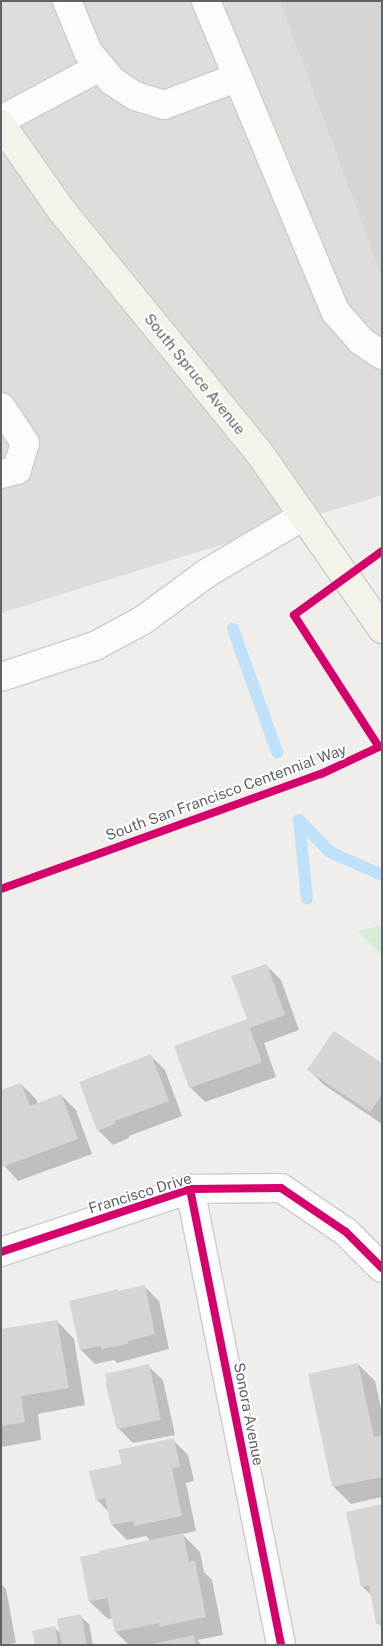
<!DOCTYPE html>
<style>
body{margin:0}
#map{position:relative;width:383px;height:1646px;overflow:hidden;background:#efeeea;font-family:"Public Sans",sans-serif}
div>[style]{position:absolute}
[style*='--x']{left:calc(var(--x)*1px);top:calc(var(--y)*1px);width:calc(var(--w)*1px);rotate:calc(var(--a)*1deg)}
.industrial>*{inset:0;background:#dfddda}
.green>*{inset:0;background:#d8ebd6}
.shadow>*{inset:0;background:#0003}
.stream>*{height:12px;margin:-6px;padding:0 6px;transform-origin:6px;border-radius:6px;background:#bfe0f9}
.building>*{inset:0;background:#d6d5d3}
.roads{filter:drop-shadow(1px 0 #cbcccc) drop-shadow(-1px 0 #cbcccc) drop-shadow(0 1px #cbcccc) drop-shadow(0 -1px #cbcccc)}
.minor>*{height:28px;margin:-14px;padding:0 14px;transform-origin:14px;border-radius:14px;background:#fdfcfc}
.major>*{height:28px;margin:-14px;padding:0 14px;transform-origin:14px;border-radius:14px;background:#f4f2e9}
.cycleway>*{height:8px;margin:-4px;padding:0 4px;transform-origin:4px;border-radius:4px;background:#d6006c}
span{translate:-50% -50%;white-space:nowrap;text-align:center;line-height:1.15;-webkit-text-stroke:4px #fff;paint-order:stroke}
.street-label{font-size:15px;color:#5f6368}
.frame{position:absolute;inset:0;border:2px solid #5f6368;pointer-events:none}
</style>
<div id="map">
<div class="industrial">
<div style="clip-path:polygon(1px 1px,382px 1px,382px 495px,1px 613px)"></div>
</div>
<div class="green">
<div style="clip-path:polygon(382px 925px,382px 955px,358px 931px)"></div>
</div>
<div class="shadow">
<div style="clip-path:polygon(266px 965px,281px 980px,299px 1030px,264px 1043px,276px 1077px,205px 1102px,190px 1087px,248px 1020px)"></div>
<div style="clip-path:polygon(151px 1056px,165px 1070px,182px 1116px,129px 1136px,129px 1138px,113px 1145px,98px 1130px)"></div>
<div style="clip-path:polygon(382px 1065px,382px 1124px,324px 1085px,309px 1070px)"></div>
<div style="clip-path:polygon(21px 1084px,36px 1099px,38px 1104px,61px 1095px,76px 1110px,92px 1154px,18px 1181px,1px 1162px,1px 1092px)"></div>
<div style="clip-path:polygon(144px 1286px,159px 1301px,169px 1349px,117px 1363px,114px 1360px,95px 1364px,81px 1350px,117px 1290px,119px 1292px)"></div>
<div style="clip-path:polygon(57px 1321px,74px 1339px,85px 1405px,38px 1414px,41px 1440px,1px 1447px,1px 1331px)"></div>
<div style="clip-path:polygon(358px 1364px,375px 1381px,382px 1413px,382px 1497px,351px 1504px,334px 1487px)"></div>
<div style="clip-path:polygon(148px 1366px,163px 1380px,175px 1435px,133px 1443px,118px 1428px)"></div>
<div style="clip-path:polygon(173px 1440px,188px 1455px,194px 1481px,186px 1483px,196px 1531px,182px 1534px,200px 1552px,204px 1572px,212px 1580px,223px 1635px,197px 1640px,202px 1645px,129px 1645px,116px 1632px,113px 1618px,108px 1619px,90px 1602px,81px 1558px,151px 1541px,146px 1536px,127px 1540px,112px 1525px,110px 1513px,97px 1500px,123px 1465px)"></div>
<div style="clip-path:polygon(382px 1506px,382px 1627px,378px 1623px,372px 1596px,362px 1586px)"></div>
<div style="clip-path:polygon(1px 1584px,6px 1589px,16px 1643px,1px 1645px)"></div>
<div style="clip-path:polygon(80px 1616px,89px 1624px,93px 1645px,36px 1645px,54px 1627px,62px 1635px)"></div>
</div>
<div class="stream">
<div style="--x:233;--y:629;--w:131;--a:70.3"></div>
<div style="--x:299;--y:820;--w:45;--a:45.9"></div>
<div style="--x:330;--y:852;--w:57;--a:23.9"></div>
<div style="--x:299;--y:820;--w:79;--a:84.2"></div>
</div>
<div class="building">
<div style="clip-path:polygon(280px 1px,382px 1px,382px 277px)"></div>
<div style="clip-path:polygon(267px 964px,285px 1015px,250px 1028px,262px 1062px,189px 1088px,174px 1046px,247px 1019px,231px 976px)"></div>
<div style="clip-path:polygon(334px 1031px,382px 1063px,382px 1095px,370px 1112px,307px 1070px)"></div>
<div style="clip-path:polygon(151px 1054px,169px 1101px,115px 1121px,115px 1124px,97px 1131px,79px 1082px)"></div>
<div style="clip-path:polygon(21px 1083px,30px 1106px,61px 1094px,78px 1139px,2px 1167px,1px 1090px)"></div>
<div style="clip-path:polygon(145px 1285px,155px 1334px,128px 1341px,128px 1344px,101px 1349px,101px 1346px,80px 1350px,69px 1301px,118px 1289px,118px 1291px)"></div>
<div style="clip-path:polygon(57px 1320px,69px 1388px,21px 1396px,25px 1422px,1px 1426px,1px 1329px)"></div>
<div style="clip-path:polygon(358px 1363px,374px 1437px,382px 1435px,382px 1477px,332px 1487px,308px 1374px)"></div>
<div style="clip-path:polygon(149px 1364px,161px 1420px,117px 1429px,105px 1382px,107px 1381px,105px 1374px)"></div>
<div style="clip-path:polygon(174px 1438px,180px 1467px,172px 1468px,182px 1516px,134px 1526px,134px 1521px,111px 1525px,105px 1498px,96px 1501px,89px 1471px,122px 1464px,118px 1450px)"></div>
<div style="clip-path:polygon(382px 1504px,382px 1623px,376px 1624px,369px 1585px,361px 1587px,346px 1512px)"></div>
<div style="clip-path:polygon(183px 1533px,189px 1562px,195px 1561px,206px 1617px,159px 1627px,159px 1623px,115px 1632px,107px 1598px,89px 1602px,80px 1557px,99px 1553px,99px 1551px)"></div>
<div style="clip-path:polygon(81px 1614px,87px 1645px,62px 1645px,57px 1619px)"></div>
<div style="clip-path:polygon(55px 1626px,58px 1645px,35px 1645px,32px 1631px)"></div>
<div style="clip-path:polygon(194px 1635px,196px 1645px,152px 1645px,152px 1644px)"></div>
</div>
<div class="roads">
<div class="minor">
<div style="--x:67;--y:1;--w:55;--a:67.6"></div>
<div style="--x:88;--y:52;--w:38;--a:50"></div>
<div style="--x:112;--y:81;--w:27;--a:33"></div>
<div style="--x:135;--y:96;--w:30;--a:17"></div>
<div style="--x:164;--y:105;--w:79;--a:-20.7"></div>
<div style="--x:206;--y:1;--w:336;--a:67.4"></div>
<div style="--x:335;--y:311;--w:40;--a:49"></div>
<div style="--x:361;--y:341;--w:25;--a:34"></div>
<div style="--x:1;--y:120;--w:112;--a:-28.2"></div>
<div style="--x:1;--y:407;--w:43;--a:56.3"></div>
<div style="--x:25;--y:443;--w:28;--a:107"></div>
<div style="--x:17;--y:470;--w:16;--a:166"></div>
<div style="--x:1;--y:677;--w:99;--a:-18.3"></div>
<div style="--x:95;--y:646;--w:55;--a:-28.4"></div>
<div style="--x:143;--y:620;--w:79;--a:-36.3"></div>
<div style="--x:207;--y:573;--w:112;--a:-30.7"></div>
<div style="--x:190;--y:1189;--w:465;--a:78.7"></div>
<div style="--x:1;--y:1252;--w:199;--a:-18.4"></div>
<div style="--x:190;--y:1189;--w:91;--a:-0.6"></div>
<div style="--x:281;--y:1188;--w:78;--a:34.1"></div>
<div style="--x:346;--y:1232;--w:51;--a:45"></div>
</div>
<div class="major">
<div style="--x:1;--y:124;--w:106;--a:55"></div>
<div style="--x:62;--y:211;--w:310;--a:50.8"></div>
<div style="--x:258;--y:451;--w:217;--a:55.1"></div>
</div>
</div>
<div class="cycleway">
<div style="--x:1;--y:889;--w:340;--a:-19.8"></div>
<div style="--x:321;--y:774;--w:64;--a:-25"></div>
<div style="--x:379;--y:747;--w:157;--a:-122.8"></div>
<div style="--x:294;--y:615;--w:109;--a:-36"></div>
<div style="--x:190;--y:1189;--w:465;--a:78.7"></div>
<div style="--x:1;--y:1252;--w:199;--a:-18.4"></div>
<div style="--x:190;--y:1189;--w:91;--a:-0.6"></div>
<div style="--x:281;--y:1188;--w:78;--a:34.1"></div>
<div style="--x:346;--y:1232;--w:51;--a:45"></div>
</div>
<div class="street-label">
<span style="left:195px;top:374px;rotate:51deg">South Spruce Avenue</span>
<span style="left:226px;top:792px;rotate:-20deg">South San Francisco Centennial Way</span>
<span style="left:140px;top:1193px;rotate:-17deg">Francisco Drive</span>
<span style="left:249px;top:1414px;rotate:79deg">Sonora Avenue</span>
</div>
<div class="frame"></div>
</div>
